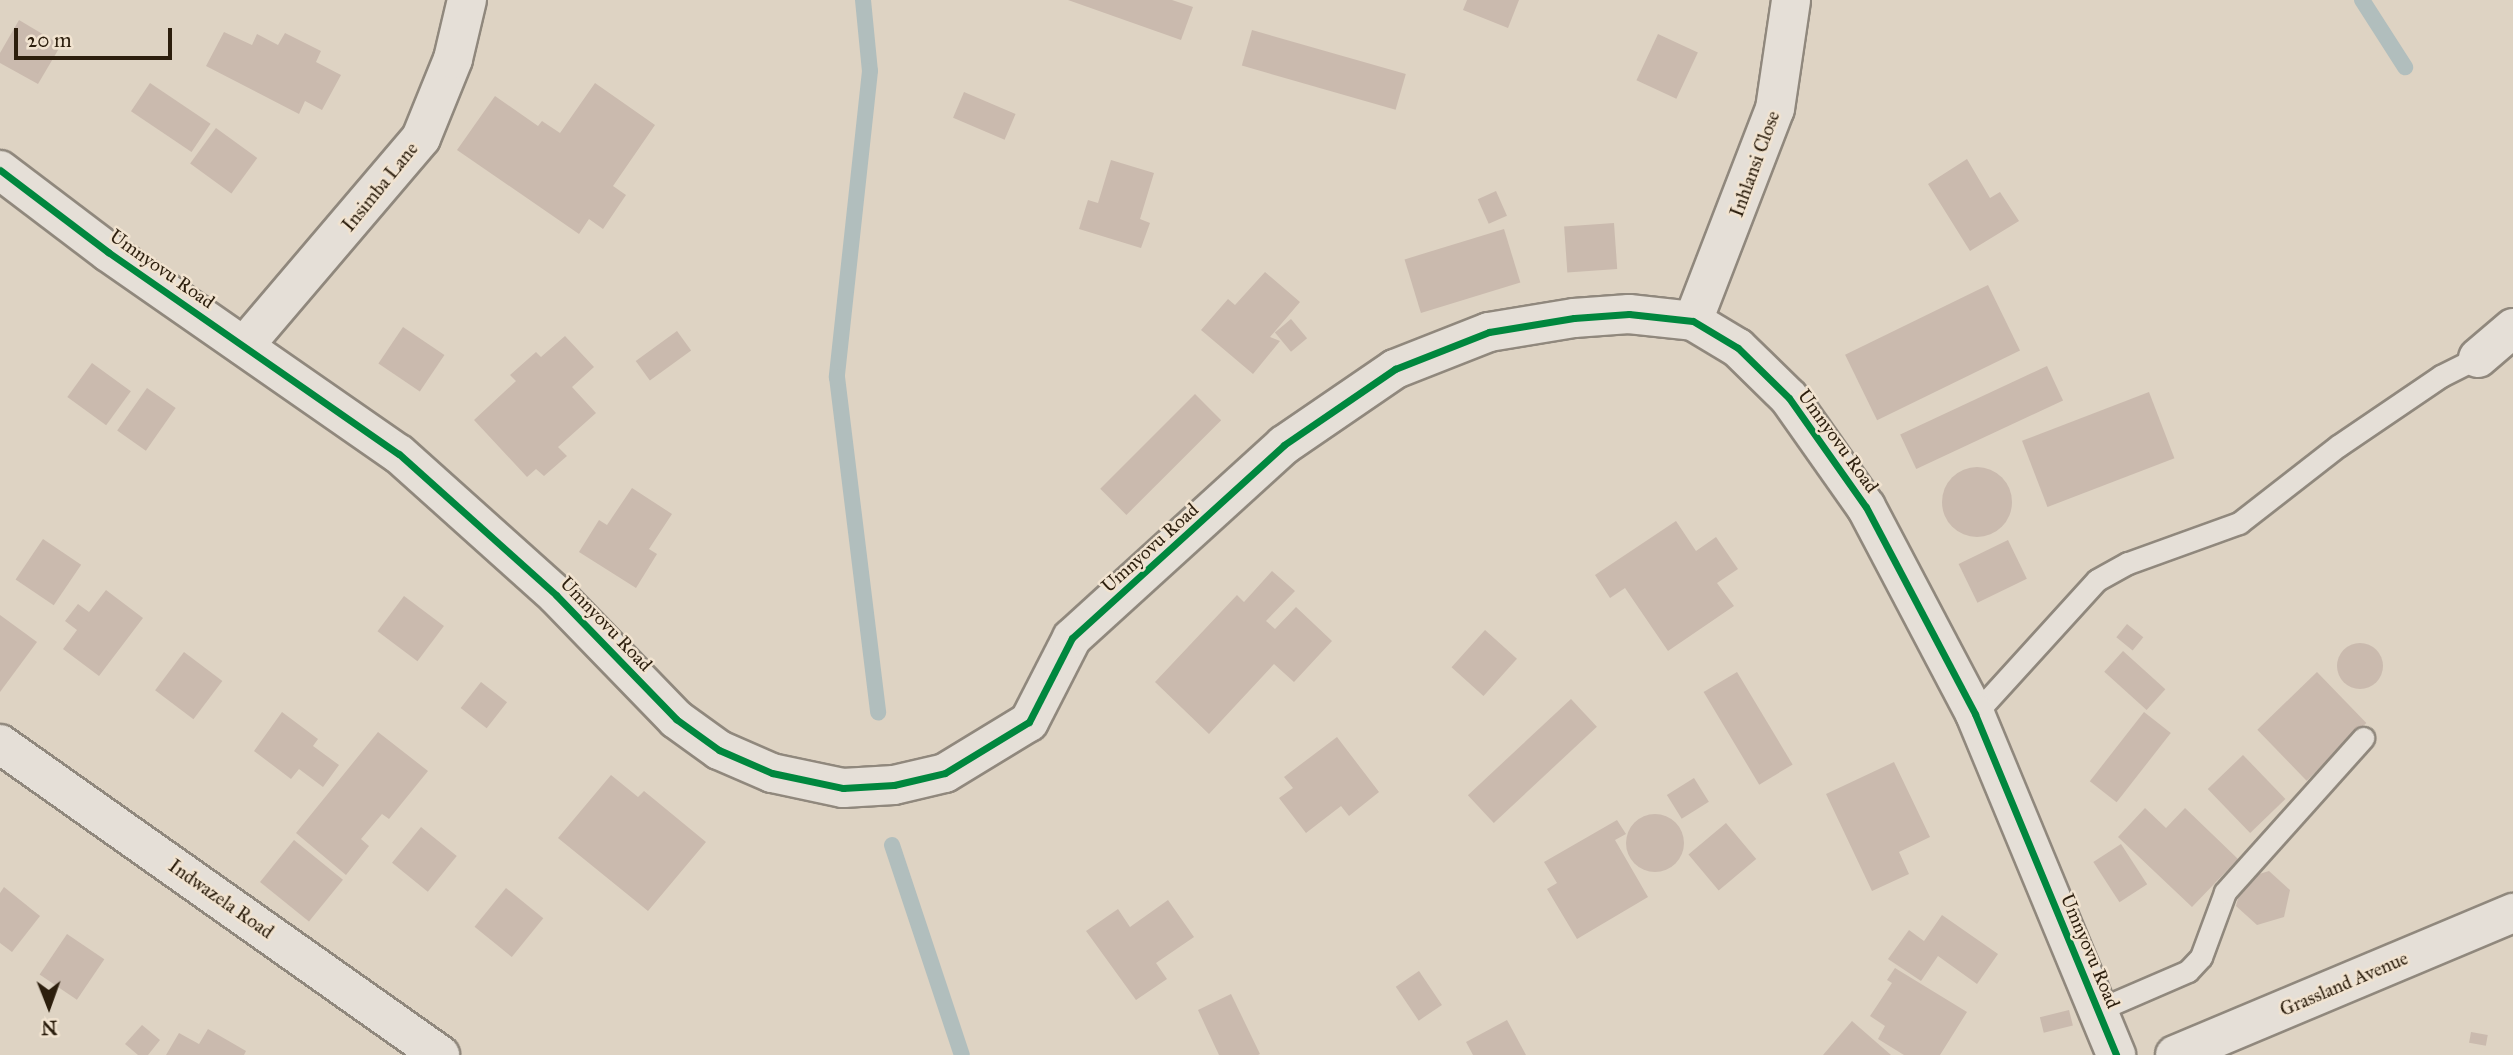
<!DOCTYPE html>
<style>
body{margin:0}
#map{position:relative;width:2513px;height:1055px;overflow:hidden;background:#ded3c3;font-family:"IM FELL Great Primer",serif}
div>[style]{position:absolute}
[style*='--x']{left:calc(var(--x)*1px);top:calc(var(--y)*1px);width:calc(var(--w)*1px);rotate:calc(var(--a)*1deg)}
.stream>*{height:16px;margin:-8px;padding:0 8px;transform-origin:8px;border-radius:8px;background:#b1bebd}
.building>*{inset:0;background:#cabaae;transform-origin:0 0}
.round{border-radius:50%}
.roads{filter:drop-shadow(2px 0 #90887d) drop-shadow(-2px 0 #90887d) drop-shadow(0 2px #90887d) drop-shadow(0 -2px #90887d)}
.lane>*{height:21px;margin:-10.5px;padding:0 10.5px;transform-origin:10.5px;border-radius:10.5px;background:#e5dfd7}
.street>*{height:38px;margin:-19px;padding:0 19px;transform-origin:19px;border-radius:19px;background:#e5dfd7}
.cycleway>*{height:7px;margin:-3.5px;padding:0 3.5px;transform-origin:3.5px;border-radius:3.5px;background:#00873e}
span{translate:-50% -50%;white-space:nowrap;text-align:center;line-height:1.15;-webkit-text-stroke:5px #f1e3d0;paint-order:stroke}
.street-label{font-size:19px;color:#2c1e0d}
.north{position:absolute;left:14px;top:971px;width:70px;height:70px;-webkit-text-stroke:5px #f1e3d0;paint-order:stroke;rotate:179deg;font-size:19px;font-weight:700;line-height:28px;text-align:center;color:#2c1e0d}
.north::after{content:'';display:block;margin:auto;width:24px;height:32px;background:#2c1e0d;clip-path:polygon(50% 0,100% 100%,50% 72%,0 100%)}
.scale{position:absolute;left:14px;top:28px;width:158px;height:32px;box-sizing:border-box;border:4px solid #2c1e0d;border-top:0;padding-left:9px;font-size:21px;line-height:24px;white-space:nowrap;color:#2c1e0d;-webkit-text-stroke:5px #f1e3d0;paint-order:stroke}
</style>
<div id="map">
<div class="stream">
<div style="--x:863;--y:0;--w:71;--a:84.4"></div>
<div style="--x:870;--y:71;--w:308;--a:96.2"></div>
<div style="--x:837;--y:377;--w:338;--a:83"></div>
<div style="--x:2362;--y:0;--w:80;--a:57.3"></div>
<div style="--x:892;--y:845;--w:221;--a:71.6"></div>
</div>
<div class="building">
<div style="clip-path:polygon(1068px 0,1172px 0,1193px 7px,1181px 40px)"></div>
<div style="clip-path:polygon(1467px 0,1519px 0,1508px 28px,1463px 10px)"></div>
<div style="clip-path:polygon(19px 20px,61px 45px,38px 84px,0 63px,0 53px)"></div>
<div style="left:1252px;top:30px;width:160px;height:37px;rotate:16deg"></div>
<div style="clip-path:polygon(224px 32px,252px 45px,257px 34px,278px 45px,285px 33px,321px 51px,316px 62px,341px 75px,322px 110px,305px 101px,299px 114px,206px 66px)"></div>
<div style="left:1658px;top:34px;width:44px;height:51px;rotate:25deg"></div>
<div style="left:150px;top:83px;width:73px;height:34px;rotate:34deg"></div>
<div style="clip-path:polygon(595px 83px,655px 125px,613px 186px,626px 195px,603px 229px,589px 219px,579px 234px,457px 150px,495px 96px,538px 126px,542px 121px,560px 133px)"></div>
<div style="left:964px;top:92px;width:56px;height:28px;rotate:23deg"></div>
<div style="left:216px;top:128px;width:51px;height:44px;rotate:36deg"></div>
<div style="clip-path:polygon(1967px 159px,1990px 198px,2000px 192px,2019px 221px,1970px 251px,1928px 184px)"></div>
<div style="clip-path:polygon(1111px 160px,1154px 173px,1140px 219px,1150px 223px,1141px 248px,1079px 229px,1088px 200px,1098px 203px)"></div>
<div style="left:1496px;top:191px;width:27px;height:20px;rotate:66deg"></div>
<div style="left:1614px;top:223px;width:46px;height:50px;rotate:86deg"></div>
<div style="left:1504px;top:229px;width:56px;height:104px;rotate:73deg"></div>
<div style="clip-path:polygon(1265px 272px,1300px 302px,1270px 337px,1280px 341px,1253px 374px,1201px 330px,1228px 299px,1235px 305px)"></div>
<div style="left:1988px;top:285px;width:73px;height:159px;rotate:64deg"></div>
<div style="left:1291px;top:319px;width:25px;height:21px;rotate:50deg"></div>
<div style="left:403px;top:327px;width:50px;height:44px;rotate:34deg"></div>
<div style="left:677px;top:331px;width:24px;height:51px;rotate:54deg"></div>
<div style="clip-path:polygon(565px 336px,594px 367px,572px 387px,596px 413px,558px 447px,567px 456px,544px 476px,536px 469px,527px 477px,474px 420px,516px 381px,510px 375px,536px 352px,541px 357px)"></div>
<div style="left:92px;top:363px;width:48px;height:42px;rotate:36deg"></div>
<div style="left:2047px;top:366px;width:38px;height:162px;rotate:65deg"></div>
<div style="left:147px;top:388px;width:35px;height:52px;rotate:35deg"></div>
<div style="left:2149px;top:392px;width:71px;height:136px;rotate:69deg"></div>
<div style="left:1195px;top:394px;width:37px;height:134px;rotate:45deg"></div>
<div class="round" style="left:1942px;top:467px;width:70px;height:70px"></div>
<div style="clip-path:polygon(632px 488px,672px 514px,649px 549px,657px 554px,636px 588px,579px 552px,599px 520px,607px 525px)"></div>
<div style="clip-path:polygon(1676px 521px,1696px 551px,1716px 537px,1738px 569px,1717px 583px,1734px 606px,1668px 651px,1625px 588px,1610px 598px,1595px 575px)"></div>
<div style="left:43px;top:539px;width:46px;height:49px;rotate:34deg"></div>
<div style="left:2008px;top:540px;width:43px;height:55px;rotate:64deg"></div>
<div style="clip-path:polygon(1272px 571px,1295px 591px,1266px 621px,1275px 629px,1296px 607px,1332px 641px,1294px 682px,1274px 664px,1209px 734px,1155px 682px,1237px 595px,1244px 602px)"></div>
<div style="clip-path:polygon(106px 590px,143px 618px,99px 676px,63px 649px,77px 630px,65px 621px,78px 604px,89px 612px)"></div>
<div style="left:404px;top:596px;width:50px;height:44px;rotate:37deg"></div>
<div style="clip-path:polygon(0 615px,37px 642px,0 692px)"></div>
<div style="left:2127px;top:624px;width:21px;height:17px;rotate:39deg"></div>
<div style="left:1485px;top:630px;width:43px;height:50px;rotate:42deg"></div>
<div class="round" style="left:2337px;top:643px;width:46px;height:46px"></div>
<div style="left:2123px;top:651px;width:57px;height:28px;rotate:42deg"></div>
<div style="left:184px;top:652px;width:48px;height:48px;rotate:37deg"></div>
<div style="left:1737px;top:672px;width:108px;height:39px;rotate:59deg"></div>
<div style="left:2317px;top:672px;width:71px;height:83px;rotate:46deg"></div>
<div style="left:481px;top:682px;width:33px;height:33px;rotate:38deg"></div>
<div style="left:1571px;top:699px;width:38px;height:141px;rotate:47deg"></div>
<div style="clip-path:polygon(282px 712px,318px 739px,313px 746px,339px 765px,323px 787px,299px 769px,291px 779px,254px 751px)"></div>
<div style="left:2144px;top:712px;width:34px;height:88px;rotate:38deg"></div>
<div style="clip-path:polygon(378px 732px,428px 771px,389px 819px,382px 814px,361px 839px,369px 846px,346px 875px,296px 833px)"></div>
<div style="clip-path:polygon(1337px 737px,1379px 792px,1349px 816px,1341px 806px,1306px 833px,1279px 798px,1293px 788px,1284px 777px)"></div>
<div style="left:2243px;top:755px;width:61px;height:49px;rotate:46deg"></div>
<div style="clip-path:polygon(1894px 762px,1930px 837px,1899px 852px,1909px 874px,1872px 891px,1826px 794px)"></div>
<div style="clip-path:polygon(611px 775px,638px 797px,644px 791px,706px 842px,648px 911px,558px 838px)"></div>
<div style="left:1694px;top:778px;width:28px;height:32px;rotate:58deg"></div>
<div style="clip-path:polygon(2145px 808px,2166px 828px,2185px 808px,2238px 859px,2192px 907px,2118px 837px)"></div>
<div class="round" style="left:1626px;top:814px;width:58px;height:58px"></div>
<div style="clip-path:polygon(1617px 820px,1626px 834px,1615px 840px,1648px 897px,1577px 939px,1547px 889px,1557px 883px,1544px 862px)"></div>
<div style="left:1726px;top:823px;width:47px;height:49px;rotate:50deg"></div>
<div style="left:421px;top:827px;width:46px;height:46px;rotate:39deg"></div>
<div style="left:294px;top:840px;width:63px;height:54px;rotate:39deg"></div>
<div style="left:2121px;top:844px;width:48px;height:33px;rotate:57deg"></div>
<div style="clip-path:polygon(2269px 871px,2290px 890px,2284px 917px,2257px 925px,2236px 906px,2243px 879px)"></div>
<div style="clip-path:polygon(4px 887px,40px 916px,12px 952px,0 943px,0 893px)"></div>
<div style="left:506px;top:888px;width:48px;height:50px;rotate:39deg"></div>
<div style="clip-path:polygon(1168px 900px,1194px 937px,1156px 963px,1167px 979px,1136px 1000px,1086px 931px,1118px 909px,1130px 927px)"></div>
<div style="clip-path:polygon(1942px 915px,1998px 954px,1977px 984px,1938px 956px,1921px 981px,1888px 959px,1909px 930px,1924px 941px)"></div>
<div style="left:67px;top:934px;width:45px;height:49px;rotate:34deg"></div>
<div style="clip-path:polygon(1895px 968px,1967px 1012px,1940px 1055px,1904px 1055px,1878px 1039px,1885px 1026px,1870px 1016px,1892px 983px,1887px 980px)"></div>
<div style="left:1419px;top:971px;width:41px;height:28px;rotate:56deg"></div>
<div style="clip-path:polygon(1231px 994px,1260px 1054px,1258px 1055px,1219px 1055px,1198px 1010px)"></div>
<div style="left:2069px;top:1010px;width:16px;height:30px;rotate:76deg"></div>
<div style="clip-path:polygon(1507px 1020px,1526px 1055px,1473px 1055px,1466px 1042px)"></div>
<div style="clip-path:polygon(1852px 1021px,1891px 1055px,1823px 1055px)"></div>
<div style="clip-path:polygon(142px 1025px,160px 1040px,148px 1055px,138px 1055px,125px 1044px)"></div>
<div style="clip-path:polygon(208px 1029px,246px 1051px,244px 1055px,166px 1055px,179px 1033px,199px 1044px)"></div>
<div style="left:2471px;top:1032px;width:17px;height:11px;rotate:10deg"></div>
</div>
<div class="roads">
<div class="lane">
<div style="--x:1975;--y:714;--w:181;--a:-47.7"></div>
<div style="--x:2097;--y:580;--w:35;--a:-29"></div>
<div style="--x:2128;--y:563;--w:118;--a:-19.8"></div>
<div style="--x:2239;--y:523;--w:125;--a:-37.9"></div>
<div style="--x:2338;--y:446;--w:125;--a:-34.2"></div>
<div style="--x:2441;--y:376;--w:51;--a:-26.6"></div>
<div style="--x:2098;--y:1010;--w:98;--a:-23.4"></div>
<div style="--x:2188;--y:971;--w:19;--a:-47"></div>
<div style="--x:2201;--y:957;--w:69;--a:-69.7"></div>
<div style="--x:2225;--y:892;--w:207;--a:-48.1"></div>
</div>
<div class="street">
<div style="--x:0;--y:170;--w:136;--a:37.2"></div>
<div style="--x:108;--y:252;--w:354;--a:34.8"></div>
<div style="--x:399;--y:454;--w:211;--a:41.9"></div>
<div style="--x:556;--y:595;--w:173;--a:45.9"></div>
<div style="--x:676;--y:719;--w:53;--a:35.8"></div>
<div style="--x:719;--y:750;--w:58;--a:23.5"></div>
<div style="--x:772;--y:773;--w:73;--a:11.9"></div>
<div style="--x:843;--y:788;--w:51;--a:-3.4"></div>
<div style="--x:894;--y:785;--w:52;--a:-13.2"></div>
<div style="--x:945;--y:773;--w:98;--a:-31.3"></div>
<div style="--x:1029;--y:722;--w:94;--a:-62.9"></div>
<div style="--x:1072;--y:638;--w:287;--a:-42.3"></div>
<div style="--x:1284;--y:445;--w:135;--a:-34.4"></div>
<div style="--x:1395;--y:369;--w:101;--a:-21.5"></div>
<div style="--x:1489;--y:332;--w:86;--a:-9.4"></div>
<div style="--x:1574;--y:318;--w:55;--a:-4.2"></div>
<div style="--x:1629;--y:314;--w:64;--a:6.2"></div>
<div style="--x:1693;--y:321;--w:52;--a:31"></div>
<div style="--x:1738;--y:348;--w:71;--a:44.4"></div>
<div style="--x:1789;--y:398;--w:133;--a:54.8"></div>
<div style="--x:1866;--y:507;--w:234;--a:62.2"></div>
<div style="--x:1975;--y:714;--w:369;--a:67.5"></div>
<div style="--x:1693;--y:321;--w:227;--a:-68.9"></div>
<div style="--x:1775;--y:109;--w:110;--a:-81.6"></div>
<div style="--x:244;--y:346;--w:273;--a:-49.6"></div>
<div style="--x:421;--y:138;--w:85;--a:-67.9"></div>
<div style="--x:453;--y:59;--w:61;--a:-76.7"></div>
<div style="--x:2478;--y:358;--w:46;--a:-40.6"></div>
<div style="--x:0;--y:744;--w:539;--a:35.25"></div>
<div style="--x:2175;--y:1055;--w:367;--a:-22.8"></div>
</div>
</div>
<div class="cycleway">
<div style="--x:0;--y:170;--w:136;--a:37.2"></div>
<div style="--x:108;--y:252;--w:354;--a:34.8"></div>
<div style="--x:399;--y:454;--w:211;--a:41.9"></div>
<div style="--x:556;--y:595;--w:173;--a:45.9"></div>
<div style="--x:676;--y:719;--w:53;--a:35.8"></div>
<div style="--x:719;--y:750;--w:58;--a:23.5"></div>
<div style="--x:772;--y:773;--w:73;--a:11.9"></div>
<div style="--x:843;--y:788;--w:51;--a:-3.4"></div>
<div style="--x:894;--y:785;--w:52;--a:-13.2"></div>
<div style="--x:945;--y:773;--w:98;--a:-31.3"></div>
<div style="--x:1029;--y:722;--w:94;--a:-62.9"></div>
<div style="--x:1072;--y:638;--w:287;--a:-42.3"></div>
<div style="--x:1284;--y:445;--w:135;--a:-34.4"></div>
<div style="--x:1395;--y:369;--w:101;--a:-21.5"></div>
<div style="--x:1489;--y:332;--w:86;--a:-9.4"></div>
<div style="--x:1574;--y:318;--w:55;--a:-4.2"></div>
<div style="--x:1629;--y:314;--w:64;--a:6.2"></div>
<div style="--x:1693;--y:321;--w:52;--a:31"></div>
<div style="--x:1738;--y:348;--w:71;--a:44.4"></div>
<div style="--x:1789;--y:398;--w:133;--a:54.8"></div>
<div style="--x:1866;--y:507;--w:234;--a:62.2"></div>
<div style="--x:1975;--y:714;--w:369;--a:67.5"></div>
</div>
<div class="street-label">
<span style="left:1755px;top:164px;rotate:-70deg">Inhlansi Close</span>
<span style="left:380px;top:187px;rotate:-51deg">Insimba Lane</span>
<span style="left:162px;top:269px;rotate:35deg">Umnyovu Road</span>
<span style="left:1838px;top:441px;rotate:54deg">Umnyovu Road</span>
<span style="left:1150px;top:548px;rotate:-42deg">Umnyovu Road</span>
<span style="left:606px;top:624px;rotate:46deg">Umnyovu Road</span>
<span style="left:221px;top:899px;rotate:35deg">Indwazela Road</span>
<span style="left:2090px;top:951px;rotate:67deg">Umnyovu Road</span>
<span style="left:2344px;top:984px;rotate:-23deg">Grassland Avenue</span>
</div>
<div class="north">N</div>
<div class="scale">20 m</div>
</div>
